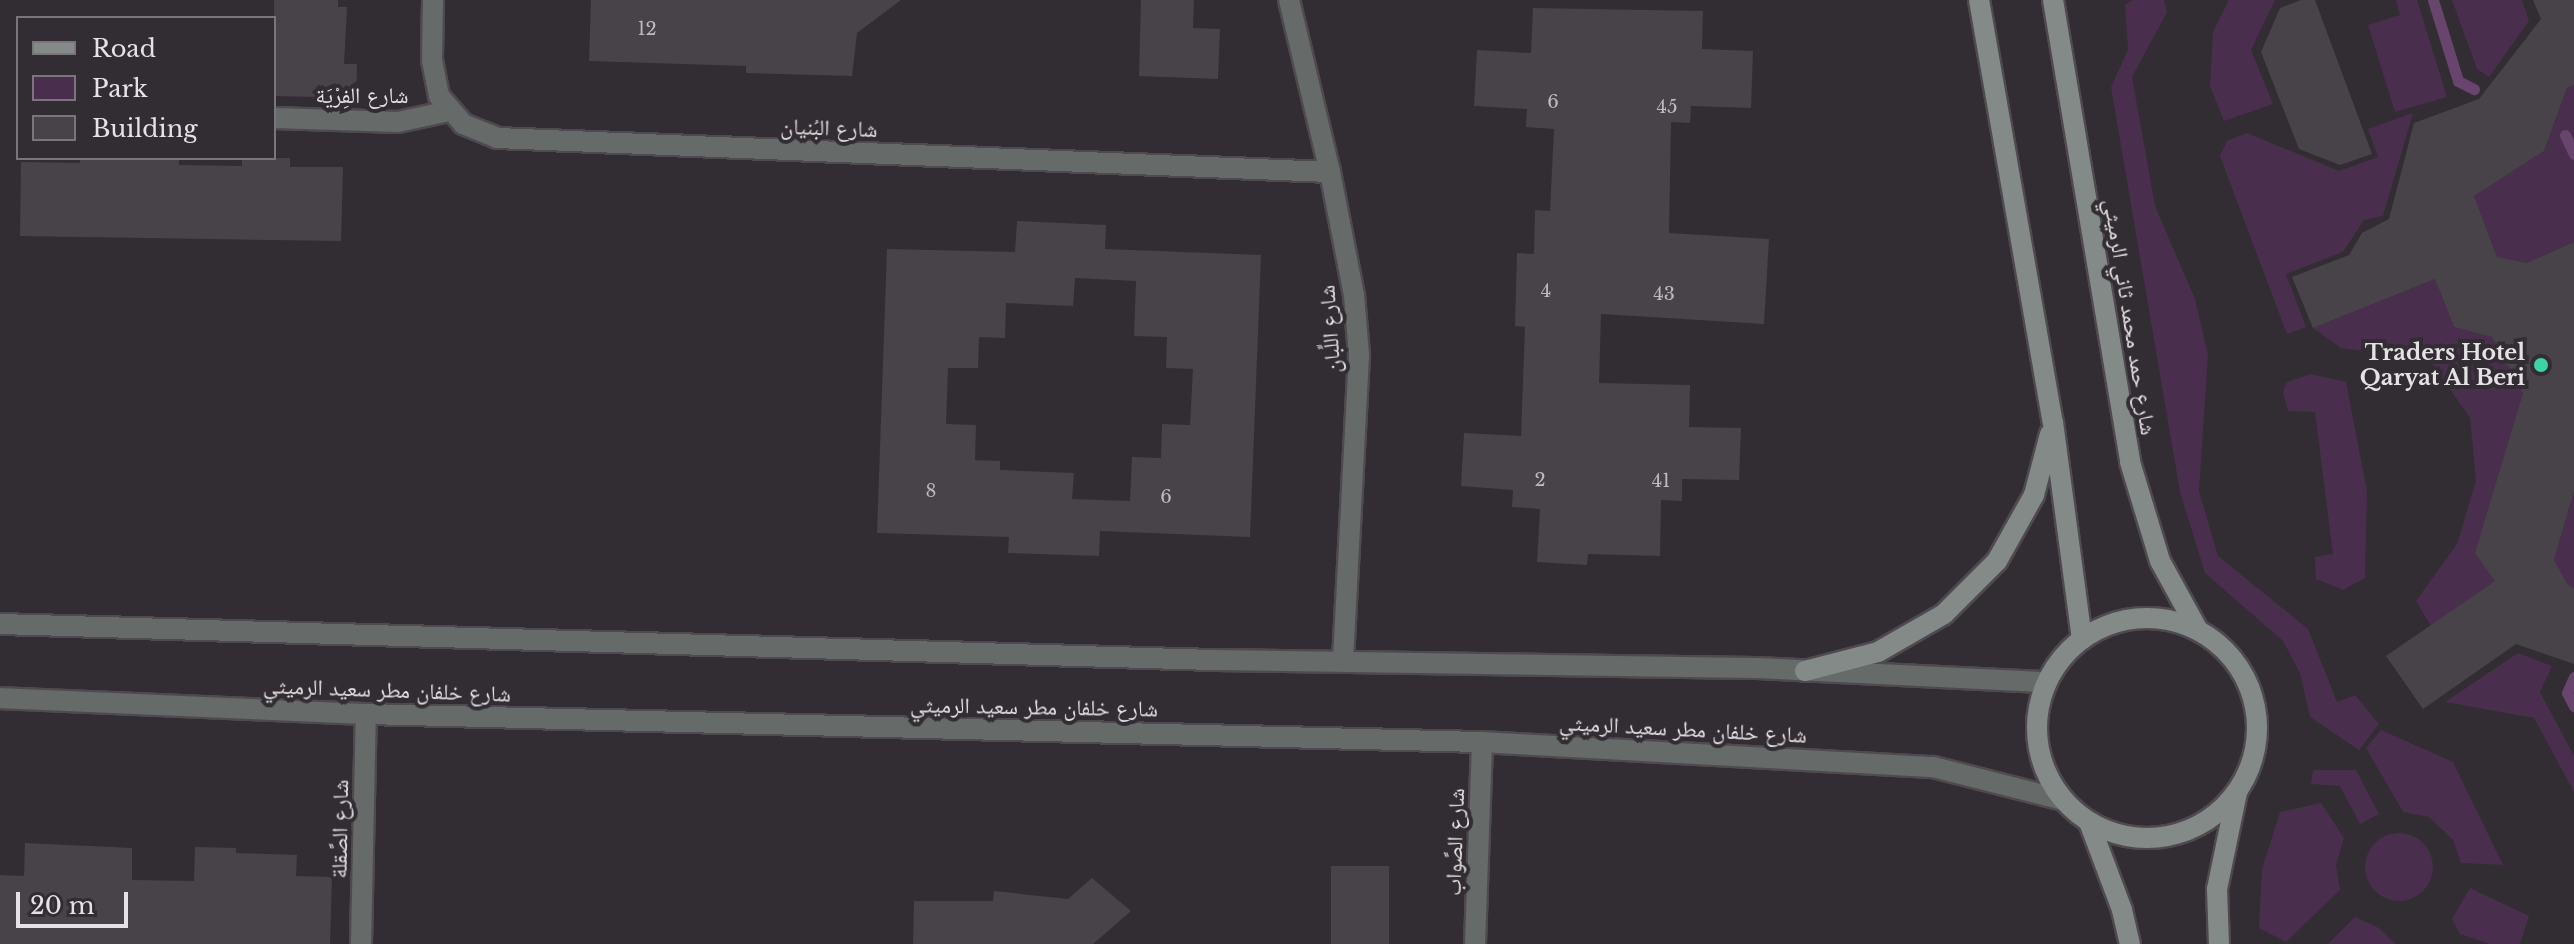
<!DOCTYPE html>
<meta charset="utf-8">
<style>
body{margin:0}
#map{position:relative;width:2574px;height:944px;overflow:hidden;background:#322d32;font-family:"Libre Baskerville","Noto Naskh Arabic",serif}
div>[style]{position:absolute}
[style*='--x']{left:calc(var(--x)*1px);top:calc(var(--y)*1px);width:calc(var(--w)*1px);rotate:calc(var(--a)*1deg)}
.green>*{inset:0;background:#492e4d}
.round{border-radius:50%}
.stream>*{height:11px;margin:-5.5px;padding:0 5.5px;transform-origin:5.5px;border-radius:5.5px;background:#67456c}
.building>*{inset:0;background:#484349;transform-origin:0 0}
.roads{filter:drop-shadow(2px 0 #4f4a4f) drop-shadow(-2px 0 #4f4a4f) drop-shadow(0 2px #4f4a4f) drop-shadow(0 -2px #4f4a4f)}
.minor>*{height:20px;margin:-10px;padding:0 10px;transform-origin:10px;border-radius:10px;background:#666a68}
.tertiary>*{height:20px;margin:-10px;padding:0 10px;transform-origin:10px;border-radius:10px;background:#666a68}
.secondary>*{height:20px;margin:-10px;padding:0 10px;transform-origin:10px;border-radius:10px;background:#848a88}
.secondary>.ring{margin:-10px;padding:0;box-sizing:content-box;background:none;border:20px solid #848a88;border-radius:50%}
.dots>*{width:22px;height:22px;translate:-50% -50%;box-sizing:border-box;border:4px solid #322d32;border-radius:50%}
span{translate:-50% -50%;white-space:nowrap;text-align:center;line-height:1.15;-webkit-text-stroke:8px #322d32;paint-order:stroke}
.number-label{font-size:18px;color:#bebabe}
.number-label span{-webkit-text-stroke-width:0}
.street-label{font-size:22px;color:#e5e2e5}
.poi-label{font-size:22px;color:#e5e2e5;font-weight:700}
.right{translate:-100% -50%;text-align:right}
.legend{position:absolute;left:16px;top:16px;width:260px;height:144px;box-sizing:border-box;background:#322d32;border:2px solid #7a757a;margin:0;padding:10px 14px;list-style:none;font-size:24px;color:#e5e2e5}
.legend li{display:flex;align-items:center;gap:16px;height:40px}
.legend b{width:40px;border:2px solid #7a757a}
.scale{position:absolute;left:16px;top:892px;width:112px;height:36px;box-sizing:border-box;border:4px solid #e5e2e5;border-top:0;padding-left:10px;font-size:24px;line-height:28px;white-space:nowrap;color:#e5e2e5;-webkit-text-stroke:6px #322d32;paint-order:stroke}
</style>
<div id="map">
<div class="green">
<div style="clip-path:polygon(2133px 0,2164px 0,2167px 12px,2132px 77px,2155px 206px,2195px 299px,2208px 355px,2199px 491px,2218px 556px,2308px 629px,2337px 702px,2355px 695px,2379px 724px,2359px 750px,2310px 717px,2300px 673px,2283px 641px,2205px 573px,2180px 492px,2111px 87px,2128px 50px,2125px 5px)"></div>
<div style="clip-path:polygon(2229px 0,2275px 0,2251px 50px,2273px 104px,2224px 121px,2210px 86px,2213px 32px)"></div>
<div style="clip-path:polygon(2396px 0,2417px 0,2447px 97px,2395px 112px,2368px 25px,2400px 15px)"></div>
<div style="clip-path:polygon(2452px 0,2522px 0,2529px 21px,2489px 77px,2477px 69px)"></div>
<div style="clip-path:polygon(2574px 85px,2574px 242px,2527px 263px,2497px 257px,2474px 196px,2544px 151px,2567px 88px)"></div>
<div style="clip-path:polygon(2413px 113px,2383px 216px,2364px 220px,2343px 252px,2286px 274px,2306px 327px,2287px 334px,2220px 156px,2227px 141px,2247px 133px,2339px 171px,2378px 157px,2368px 129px)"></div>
<div style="clip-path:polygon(2435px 279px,2454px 327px,2492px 337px,2523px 393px,2476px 553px,2495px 581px,2431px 626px,2416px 601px,2457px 544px,2476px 481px,2470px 418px,2429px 359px,2341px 348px,2313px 328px)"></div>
<div style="clip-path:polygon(2311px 374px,2346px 382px,2367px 491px,2365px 578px,2343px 590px,2316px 579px,2315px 557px,2333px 554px,2315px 412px,2288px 411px,2283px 392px,2287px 382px)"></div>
<div style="clip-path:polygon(2574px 491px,2574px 588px,2568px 585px,2554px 560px)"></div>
<div style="clip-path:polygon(2518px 653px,2552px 666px,2540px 692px,2574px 756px,2574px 792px,2534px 718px,2445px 702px)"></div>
<div style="clip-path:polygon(2381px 730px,2453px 762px,2503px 865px,2461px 863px,2453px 840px,2429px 817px,2403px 812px,2366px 748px)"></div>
<div style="clip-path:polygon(2313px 770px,2356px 770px,2379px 814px,2360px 824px,2340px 786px,2311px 784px)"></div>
<div style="clip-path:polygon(2321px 803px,2344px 838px,2336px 865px,2340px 890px,2286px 942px,2259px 928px,2262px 869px,2280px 812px)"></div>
<div class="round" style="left:2365px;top:833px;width:68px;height:68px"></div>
<div style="clip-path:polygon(2470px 888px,2529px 916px,2520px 944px,2490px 944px,2460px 934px,2452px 919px)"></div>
<div style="clip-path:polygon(2355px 917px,2379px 928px,2395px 944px,2328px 944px)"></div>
</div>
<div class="stream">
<div style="--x:2433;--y:0;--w:85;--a:72.8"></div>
<div style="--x:2458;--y:81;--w:18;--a:27"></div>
<div style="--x:2565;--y:135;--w:21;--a:65"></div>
<div style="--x:2574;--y:677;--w:17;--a:114"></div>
<div style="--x:2567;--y:693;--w:15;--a:62"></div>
</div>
<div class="building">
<div style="clip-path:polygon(274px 0,338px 0,338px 7px,347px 7px,344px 64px,357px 64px,356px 98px,274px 96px)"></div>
<div style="clip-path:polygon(591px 0,901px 0,857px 33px,852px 76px,746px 73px,746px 66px,589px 61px)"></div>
<div style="clip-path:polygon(1141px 0,1194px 0,1193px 28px,1220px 29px,1218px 79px,1139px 76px)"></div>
<div style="clip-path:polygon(2301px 0,2315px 0,2372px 154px,2340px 165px,2299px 149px,2261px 52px,2280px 8px)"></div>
<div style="clip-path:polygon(2533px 0,2574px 0,2574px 85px,2567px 88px,2544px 151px,2474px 196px,2497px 257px,2527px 263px,2574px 242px,2574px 491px,2554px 560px,2568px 585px,2574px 588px,2574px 664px,2516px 644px,2423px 709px,2386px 656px,2495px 581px,2475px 553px,2523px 393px,2492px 337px,2454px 327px,2435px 279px,2313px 328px,2292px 277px,2349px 255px,2362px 233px,2389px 219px,2414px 123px,2479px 99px,2541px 19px)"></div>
<div style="clip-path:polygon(1533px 8px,1703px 11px,1702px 49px,1753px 51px,1751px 108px,1691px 106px,1690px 123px,1671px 122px,1669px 233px,1769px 239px,1764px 324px,1601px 314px,1599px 383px,1690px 385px,1689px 427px,1741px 428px,1739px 480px,1682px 479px,1682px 501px,1661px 500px,1660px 556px,1588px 554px,1587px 565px,1537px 562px,1540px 509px,1512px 507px,1513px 490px,1461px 486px,1464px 433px,1521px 436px,1525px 327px,1515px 326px,1517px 253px,1534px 254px,1535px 210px,1550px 211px,1554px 129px,1526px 127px,1527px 109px,1474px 106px,1477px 50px,1531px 53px)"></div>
<div style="clip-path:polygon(80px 158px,179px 158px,179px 165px,242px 166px,242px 158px,290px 158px,290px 167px,343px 167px,341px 241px,20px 236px,21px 162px,80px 163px)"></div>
<div style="clip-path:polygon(evenodd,1017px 221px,1106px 225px,1105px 249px,1261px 255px,1250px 537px,1100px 531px,1099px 556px,1008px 553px,1009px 537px,877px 533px,887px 249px,1015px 252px,1017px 221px,1075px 278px,1136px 281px,1134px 336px,1167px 337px,1166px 368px,1193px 369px,1190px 425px,1162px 424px,1161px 458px,1132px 457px,1130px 501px,1072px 499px,1074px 473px,1000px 470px,1000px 461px,975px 460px,976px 425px,946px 424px,948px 368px,978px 368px,979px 337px,1005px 338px,1006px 303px,1073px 306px,1075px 278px)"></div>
<div style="clip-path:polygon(25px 843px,132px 848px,132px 880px,194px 881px,195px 847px,236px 848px,236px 853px,297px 855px,296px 876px,332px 877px,330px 944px,0 944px,0 875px,24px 876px)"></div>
<div style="left:1331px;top:866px;width:58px;height:78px"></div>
<div style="clip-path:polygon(1092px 878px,1131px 911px,1093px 944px,913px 944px,914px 901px,993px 901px,994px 891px,1068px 899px)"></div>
</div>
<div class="roads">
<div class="minor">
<div style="--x:433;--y:0;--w:60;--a:91"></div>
<div style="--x:432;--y:60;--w:37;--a:79"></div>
<div style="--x:439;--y:96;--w:37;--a:49"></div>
<div style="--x:463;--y:124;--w:37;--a:22"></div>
<div style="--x:497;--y:138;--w:834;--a:2.34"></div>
<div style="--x:1289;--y:0;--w:177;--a:76.6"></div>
<div style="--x:1330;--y:172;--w:125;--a:79"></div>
<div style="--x:1354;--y:295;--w:60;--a:85.2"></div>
<div style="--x:1359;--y:355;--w:307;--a:93"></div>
<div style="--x:274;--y:118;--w:124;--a:1.8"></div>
<div style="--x:398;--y:122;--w:52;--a:-12.2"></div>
<div style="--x:361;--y:944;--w:230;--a:-88.8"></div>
<div style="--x:1475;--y:944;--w:202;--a:-88"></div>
</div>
<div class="tertiary">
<div style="--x:0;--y:624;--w:1217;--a:1.7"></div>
<div style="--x:1216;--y:660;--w:541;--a:0.85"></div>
<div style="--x:1757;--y:668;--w:290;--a:2.8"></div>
<div style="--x:0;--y:698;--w:366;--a:2.5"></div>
<div style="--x:366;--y:714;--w:1116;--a:1.44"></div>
<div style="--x:1482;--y:742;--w:452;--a:3.2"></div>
<div style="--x:1933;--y:767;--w:134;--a:14.2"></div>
</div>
<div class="secondary">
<div style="--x:1979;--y:0;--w:428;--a:80.1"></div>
<div style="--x:2053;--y:422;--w:219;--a:82.4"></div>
<div style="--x:2053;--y:0;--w:468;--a:80.5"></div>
<div style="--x:2130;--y:462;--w:103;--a:73.1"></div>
<div style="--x:2160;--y:561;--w:79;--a:61.2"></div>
<div class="ring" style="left:2037px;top:618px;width:200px;height:200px"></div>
<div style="--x:1805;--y:671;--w:75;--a:-14.6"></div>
<div style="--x:1878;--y:652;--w:76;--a:-29.9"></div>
<div style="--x:1944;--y:614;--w:75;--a:-45"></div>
<div style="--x:1997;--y:561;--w:76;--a:-60.7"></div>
<div style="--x:2034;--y:495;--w:63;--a:-75.3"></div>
<div style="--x:2089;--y:822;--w:94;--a:69.4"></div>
<div style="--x:2122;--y:910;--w:35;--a:77"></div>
<div style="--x:2219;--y:944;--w:55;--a:-92.1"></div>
<div style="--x:2217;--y:889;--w:99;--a:-78.3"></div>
</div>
</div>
<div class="dots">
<div style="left:2541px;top:365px;background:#3cd4a3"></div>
</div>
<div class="number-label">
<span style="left:647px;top:29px">12</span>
<span style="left:1553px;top:102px">6</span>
<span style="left:1667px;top:107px">45</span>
<span style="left:1546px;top:291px">4</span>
<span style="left:1664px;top:294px">43</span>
<span style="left:1540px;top:480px">2</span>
<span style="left:1661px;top:481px">41</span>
<span style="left:931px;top:491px">8</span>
<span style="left:1166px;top:497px">6</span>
</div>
<div class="street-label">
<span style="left:362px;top:96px">شارع الفِرْيَة</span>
<span style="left:829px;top:128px;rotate:2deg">شارع البُنيان</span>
<span style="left:2130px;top:317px;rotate:81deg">شارع حمد محمد ثاني الرميثي</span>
<span style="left:1330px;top:329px;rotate:-94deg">شارع اللِّبان</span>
<span style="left:387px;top:690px;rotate:2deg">شارع خلفان مطر سعيد الرميثي</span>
<span style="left:1034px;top:707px;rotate:1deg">شارع خلفان مطر سعيد الرميثي</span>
<span style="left:1683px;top:729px;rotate:3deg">شارع خلفان مطر سعيد الرميثي</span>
<span style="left:340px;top:829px;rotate:-89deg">شارع الصَّقلة</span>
<span style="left:1455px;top:842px;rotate:-88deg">شارع الصَّواب</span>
</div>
<div class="poi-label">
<span class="right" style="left:2525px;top:365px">Traders Hotel<br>Qaryat Al Beri</span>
</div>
<ul class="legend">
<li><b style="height:10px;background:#848a88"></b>Road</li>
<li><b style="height:22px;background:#492e4d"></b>Park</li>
<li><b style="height:22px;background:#484349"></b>Building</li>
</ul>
<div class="scale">20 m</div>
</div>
